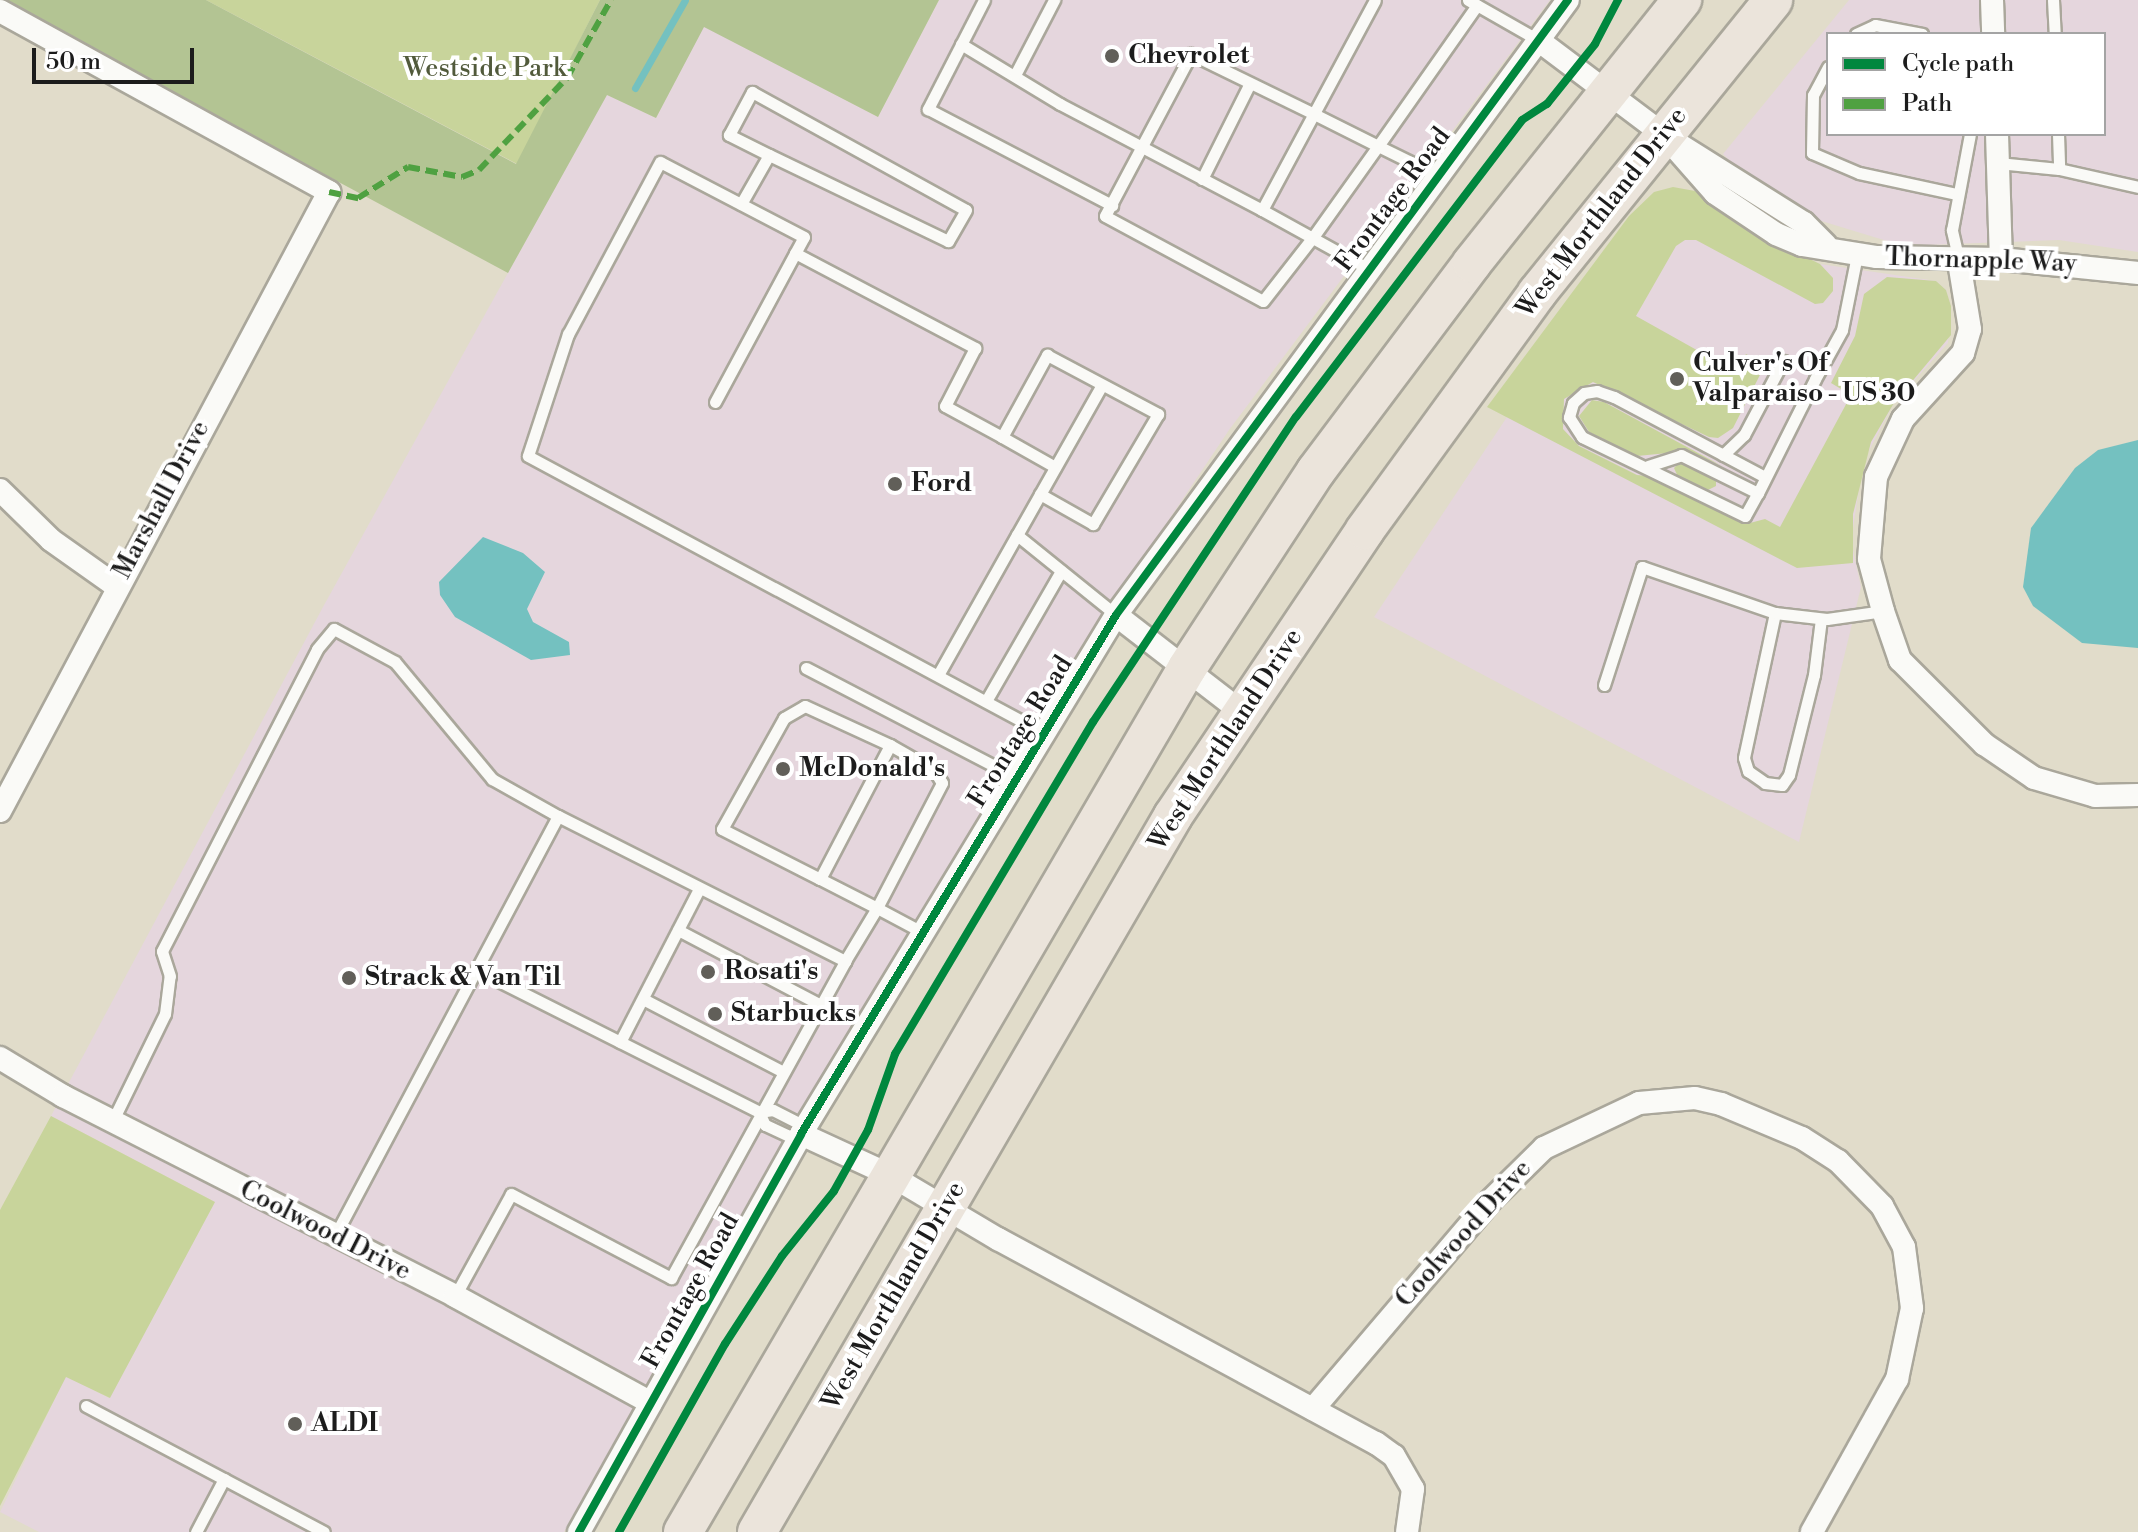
<!DOCTYPE html>
<style>
body{margin:0}
#map{position:relative;width:2138px;height:1532px;overflow:hidden;background:#e1dcca;font-family:"Libre Bodoni",serif}
div>[style]{position:absolute}
[style*='--x']{left:calc(var(--x)*1px);top:calc(var(--y)*1px);width:calc(var(--w)*1px);rotate:calc(var(--a)*1deg)}
.built>*{inset:0;background:#e5d6dd}
.green>*{inset:0;background:#c8d49b}
.forest>*{inset:0;background:#b3c493}
.water>*{inset:0;background:#74c1c0}
.stream>*{height:7px;margin:-3.5px;padding:0 3.5px;transform-origin:3.5px;border-radius:3.5px;background:#74c1c0}
.roads{filter:drop-shadow(2px 0 #aaa79b) drop-shadow(-2px 0 #aaa79b) drop-shadow(0 2px #aaa79b) drop-shadow(0 -2px #aaa79b)}
.lane>*{height:11px;margin:-5.5px;padding:0 5.5px;transform-origin:5.5px;border-radius:5.5px;background:#fafaf7}
.street>*{height:22px;margin:-11px;padding:0 11px;transform-origin:11px;border-radius:11px;background:#fafaf7}
.highway>*{height:38px;margin:-19px;padding:0 19px;transform-origin:19px;border-radius:19px;background:#ebe4db}
.quiet>*{height:6px;margin-top:-3px;transform-origin:0;background:repeating-linear-gradient(90deg,#4fa141 0 12px,transparent 0 18px)}
.cycleway>*{height:8px;margin:-4px;padding:0 4px;transform-origin:4px;border-radius:4px;background:#00873e}
.dots>*{width:22px;height:22px;translate:-50% -50%;box-sizing:border-box;border:4px solid #fff;border-radius:50%}
span{translate:-50% -50%;white-space:nowrap;text-align:center;line-height:1.15;-webkit-text-stroke:8px #fff;paint-order:stroke}
.poi-label{font-size:26px;color:#1c1c1c;font-weight:700}
.left{translate:0 -50%;text-align:left}
.park-label{font-size:26px;color:#515a3b}
.street-label{font-size:26px;color:#1c1c1c}
.legend{position:absolute;left:1826px;top:32px;width:280px;height:104px;box-sizing:border-box;background:#fff;border:2px solid #a4a4a4;margin:0;padding:10px 14px;list-style:none;font-size:24px;color:#1c1c1c}
.legend li{display:flex;align-items:center;gap:16px;height:40px}
.legend b{width:40px;border:2px solid #a4a4a4}
.scale{position:absolute;left:32px;top:48px;width:162px;height:36px;box-sizing:border-box;border:4px solid #1c1c1c;border-top:0;padding-left:10px;font-size:24px;line-height:28px;white-space:nowrap;color:#1c1c1c;-webkit-text-stroke:6px #fff;paint-order:stroke}
</style>
<div id="map">
<div class="built">
<div style="clip-path:polygon(939px 0,1550px 0,1229px 430px,1081px 651px,899px 949px,564px 1532px,39px 1532px,0 1512px,66px 1376px,109px 1398px,215px 1202px,51px 1116px,323px 607px,607px 94px,656px 118px,704px 26px,878px 117px)"></div>
<div style="clip-path:polygon(evenodd,1849px 0,2138px 0,2138px 252px,2059px 240px,1925px 245px,1887px 241px,1805px 216px,1743px 174px,1723px 154px,1849px 0,1828px 34px,2104px 34px,2104px 134px,1828px 134px,1828px 34px)"></div>
<div style="clip-path:polygon(1674px 194px,1702px 195px,1757px 233px,1820px 264px,1936px 281px,1946px 290px,1951px 306px,1948px 343px,1894px 403px,1863px 462px,1851px 541px,1861px 587px,1799px 842px,1374px 617px,1507px 417px)"></div>
</div>
<div class="green">
<div style="clip-path:polygon(206px 0,600px 0,517px 164px)"></div>
<div style="clip-path:polygon(1673px 187px,1695px 191px,1757px 233px,1820px 264px,1833px 278px,1833px 291px,1823px 303px,1815px 304px,1696px 240px,1685px 240px,1676px 246px,1636px 316px,1736px 372px,1746px 354px,1760px 362px,1763px 369px,1733px 428px,1718px 438px,1709px 437px,1593px 382px,1564px 399px,1563px 429px,1579px 446px,1637px 475px,1658px 477px,1750px 523px,1765px 519px,1780px 527px,1851px 395px,1831px 383px,1855px 336px,1864px 294px,1887px 277px,1936px 281px,1946px 290px,1951px 306px,1951px 335px,1894px 403px,1871px 442px,1853px 514px,1853px 563px,1797px 568px,1487px 407px,1629px 216px,1654px 192px)"></div>
<div style="clip-path:polygon(1592px 400px,1604px 402px,1722px 466px,1689px 451px,1637px 456px,1589px 432px,1579px 416px)"></div>
<div style="clip-path:polygon(1682px 460px,1716px 477px,1716px 486px,1706px 491px,1678px 477px,1674px 468px)"></div>
<div style="clip-path:polygon(51px 1116px,215px 1202px,110px 1398px,66px 1377px,0 1506px,0 1210px)"></div>
</div>
<div class="forest">
<div style="clip-path:polygon(0 0,206px 0,516px 164px,600px 0,939px 0,878px 117px,704px 27px,656px 118px,607px 95px,508px 273px)"></div>
</div>
<div class="water">
<div style="clip-path:polygon(2138px 440px,2138px 648px,2082px 643px,2033px 606px,2023px 587px,2031px 528px,2075px 468px,2098px 450px)"></div>
<div style="clip-path:polygon(483px 537px,523px 553px,545px 572px,527px 609px,533px 622px,569px 642px,570px 655px,531px 660px,455px 617px,440px 595px,439px 582px)"></div>
</div>
<div class="stream">
<div style="--x:635;--y:88;--w:101;--a:-60.4"></div>
</div>
<div class="roads">
<div class="lane">
<div style="--x:984;--y:0;--w:123;--a:117.2"></div>
<div style="--x:928;--y:109;--w:208;--a:27.6"></div>
<div style="--x:1468;--y:0;--w:81;--a:29.7"></div>
<div style="--x:2053;--y:0;--w:34;--a:87"></div>
<div style="--x:1856;--y:34;--w:21;--a:-25"></div>
<div style="--x:1875;--y:25;--w:48;--a:10.8"></div>
<div style="--x:961;--y:44;--w:116;--a:31.2"></div>
<div style="--x:1060;--y:104;--w:228;--a:27.7"></div>
<div style="--x:1828;--y:67;--w:32;--a:118"></div>
<div style="--x:1813;--y:95;--w:58;--a:91"></div>
<div style="--x:1812;--y:153;--w:51;--a:23.1"></div>
<div style="--x:1859;--y:173;--w:99;--a:12.2"></div>
<div style="--x:1015;--y:75;--w:85;--a:-62.5"></div>
<div style="--x:2058;--y:134;--w:35;--a:88"></div>
<div style="--x:2059;--y:169;--w:81;--a:12.8"></div>
<div style="--x:1998;--y:163;--w:61;--a:5.6"></div>
<div style="--x:1437;--y:175;--w:66;--a:-153.8"></div>
<div style="--x:1378;--y:146;--w:74;--a:-153.4"></div>
<div style="--x:1312;--y:113;--w:135;--a:-154"></div>
<div style="--x:1191;--y:54;--w:183;--a:118"></div>
<div style="--x:1105;--y:216;--w:179;--a:28.3"></div>
<div style="--x:1263;--y:301;--w:81;--a:-52"></div>
<div style="--x:1313;--y:237;--w:112;--a:-54.5"></div>
<div style="--x:1378;--y:146;--w:172;--a:-54.9"></div>
<div style="--x:1202;--y:179;--w:107;--a:-63.4"></div>
<div style="--x:741;--y:204;--w:56;--a:-60.3"></div>
<div style="--x:769;--y:155;--w:45;--a:-153.4"></div>
<div style="--x:729;--y:135;--w:49;--a:-61.9"></div>
<div style="--x:752;--y:92;--w:244;--a:28.9"></div>
<div style="--x:966;--y:210;--w:36;--a:120"></div>
<div style="--x:948;--y:241;--w:199;--a:-154.3"></div>
<div style="--x:795;--y:253;--w:204;--a:27.8"></div>
<div style="--x:975;--y:348;--w:65;--a:117.3"></div>
<div style="--x:945;--y:406;--w:65;--a:28.5"></div>
<div style="--x:1002;--y:437;--w:94;--a:-61.2"></div>
<div style="--x:1047;--y:355;--w:126;--a:28"></div>
<div style="--x:1158;--y:414;--w:128;--a:120.6"></div>
<div style="--x:1093;--y:524;--w:61;--a:-150.5"></div>
<div style="--x:1959;--y:261;--w:32;--a:-103"></div>
<div style="--x:1952;--y:230;--w:98;--a:-79.4"></div>
<div style="--x:1367;--y:268;--w:120;--a:-151.1"></div>
<div style="--x:1262;--y:210;--w:238;--a:-61.7"></div>
<div style="--x:715;--y:402;--w:187;--a:-61.7"></div>
<div style="--x:804;--y:237;--w:162;--a:-152.5"></div>
<div style="--x:660;--y:162;--w:195;--a:118.1"></div>
<div style="--x:568;--y:334;--w:128;--a:108.2"></div>
<div style="--x:528;--y:456;--w:586;--a:28.23"></div>
<div style="--x:1002;--y:437;--w:61;--a:29.5"></div>
<div style="--x:1723;--y:455;--w:29;--a:-44"></div>
<div style="--x:1744;--y:435;--w:84;--a:-62.2"></div>
<div style="--x:1648;--y:466;--w:35;--a:-18"></div>
<div style="--x:1681;--y:455;--w:86;--a:26.3"></div>
<div style="--x:1765;--y:477;--w:171;--a:-152.1"></div>
<div style="--x:1614;--y:397;--w:18;--a:-161"></div>
<div style="--x:1597;--y:391;--w:13;--a:171"></div>
<div style="--x:1584;--y:393;--w:15;--a:138"></div>
<div style="--x:1573;--y:403;--w:15;--a:106"></div>
<div style="--x:1569;--y:417;--w:24;--a:57"></div>
<div style="--x:1582;--y:437;--w:181;--a:25.9"></div>
<div style="--x:1745;--y:516;--w:26;--a:-61"></div>
<div style="--x:1758;--y:493;--w:127;--a:-63.4"></div>
<div style="--x:1815;--y:379;--w:56;--a:-61.1"></div>
<div style="--x:1842;--y:330;--w:76;--a:-78.7"></div>
<div style="--x:1017;--y:535;--w:172;--a:-60.5"></div>
<div style="--x:1775;--y:613;--w:148;--a:102.1"></div>
<div style="--x:1744;--y:758;--w:14;--a:73"></div>
<div style="--x:1748;--y:771;--w:21;--a:35"></div>
<div style="--x:1765;--y:783;--w:17;--a:7"></div>
<div style="--x:1782;--y:785;--w:12;--a:-55"></div>
<div style="--x:1789;--y:775;--w:103;--a:-76"></div>
<div style="--x:1814;--y:675;--w:56;--a:-82.9"></div>
<div style="--x:806;--y:668;--w:238;--a:27.5"></div>
<div style="--x:938;--y:675;--w:161;--a:-60.6"></div>
<div style="--x:1017;--y:535;--w:127;--a:38.9"></div>
<div style="--x:1604;--y:685;--w:124;--a:-72.1"></div>
<div style="--x:1642;--y:567;--w:141;--a:19.1"></div>
<div style="--x:1775;--y:613;--w:52;--a:6.6"></div>
<div style="--x:1827;--y:619;--w:57;--a:-8.1"></div>
<div style="--x:986;--y:701;--w:150;--a:-60"></div>
<div style="--x:558;--y:816;--w:322;--a:26.8"></div>
<div style="--x:845;--y:961;--w:62;--a:-58.9"></div>
<div style="--x:877;--y:908;--w:51;--a:28.1"></div>
<div style="--x:820;--y:879;--w:151;--a:-62.4"></div>
<div style="--x:890;--y:745;--w:51;--a:29.6"></div>
<div style="--x:934;--y:770;--w:15;--a:58"></div>
<div style="--x:942;--y:783;--w:141;--a:117.5"></div>
<div style="--x:877;--y:908;--w:64;--a:-153"></div>
<div style="--x:820;--y:879;--w:110;--a:-153"></div>
<div style="--x:722;--y:829;--w:127;--a:-60.8"></div>
<div style="--x:784;--y:718;--w:24;--a:-30"></div>
<div style="--x:805;--y:706;--w:94;--a:24.6"></div>
<div style="--x:678;--y:930;--w:161;--a:27.7"></div>
<div style="--x:477;--y:970;--w:316;--a:26.7"></div>
<div style="--x:759;--y:1112;--w:14;--a:-8"></div>
<div style="--x:773;--y:1110;--w:27;--a:27"></div>
<div style="--x:797;--y:1122;--w:13;--a:72"></div>
<div style="--x:801;--y:1134;--w:12;--a:171"></div>
<div style="--x:789;--y:1136;--w:26;--a:-155"></div>
<div style="--x:765;--y:1125;--w:14;--a:-115"></div>
<div style="--x:643;--y:999;--w:158;--a:27.5"></div>
<div style="--x:620;--y:1042;--w:172;--a:-62.7"></div>
<div style="--x:112;--y:1122;--w:120;--a:-63.9"></div>
<div style="--x:165;--y:1014;--w:38;--a:-83"></div>
<div style="--x:170;--y:976;--w:26;--a:-108"></div>
<div style="--x:162;--y:951;--w:339;--a:-62.8"></div>
<div style="--x:317;--y:649;--w:26;--a:-50"></div>
<div style="--x:334;--y:629;--w:69;--a:28.4"></div>
<div style="--x:395;--y:662;--w:152;--a:50.3"></div>
<div style="--x:492;--y:779;--w:76;--a:29.3"></div>
<div style="--x:558;--y:816;--w:476;--a:118"></div>
<div style="--x:455;--y:1296;--w:116;--a:-61.2"></div>
<div style="--x:511;--y:1194;--w:181;--a:27.7"></div>
<div style="--x:671;--y:1278;--w:362;--a:-61.2"></div>
<div style="--x:86;--y:1406;--w:269;--a:27.9"></div>
<div style="--x:196;--y:1532;--w:60;--a:-62.2"></div>
</div>
<div class="street">
<div style="--x:1992;--y:0;--w:34;--a:88"></div>
<div style="--x:0;--y:11;--w:376;--a:28.8"></div>
<div style="--x:329;--y:192;--w:701;--a:117.99"></div>
<div style="--x:1538;--y:40;--w:158;--a:37"></div>
<div style="--x:1664;--y:135;--w:165;--a:32.2"></div>
<div style="--x:1804;--y:223;--w:31;--a:45"></div>
<div style="--x:1997;--y:134;--w:125;--a:88.2"></div>
<div style="--x:1664;--y:135;--w:77;--a:48.7"></div>
<div style="--x:1715;--y:193;--w:73;--a:33.9"></div>
<div style="--x:1776;--y:234;--w:28;--a:23"></div>
<div style="--x:1802;--y:245;--w:76;--a:9.1"></div>
<div style="--x:1877;--y:257;--w:124;--a:0.9"></div>
<div style="--x:2001;--y:259;--w:138;--a:5.8"></div>
<div style="--x:1959;--y:262;--w:68;--a:80.7"></div>
<div style="--x:1970;--y:329;--w:25;--a:106"></div>
<div style="--x:1963;--y:353;--w:89;--a:132.3"></div>
<div style="--x:1903;--y:419;--w:64;--a:115"></div>
<div style="--x:1876;--y:477;--w:82;--a:94.9"></div>
<div style="--x:1869;--y:559;--w:54;--a:74.9"></div>
<div style="--x:1883;--y:611;--w:52;--a:70.9"></div>
<div style="--x:1900;--y:660;--w:119;--a:45"></div>
<div style="--x:1984;--y:744;--w:60;--a:34.2"></div>
<div style="--x:2034;--y:778;--w:64;--a:16.4"></div>
<div style="--x:2095;--y:796;--w:43;--a:-1.3"></div>
<div style="--x:0;--y:490;--w:71;--a:44.4"></div>
<div style="--x:51;--y:540;--w:80;--a:35.3"></div>
<div style="--x:1116;--y:615;--w:160;--a:37.7"></div>
<div style="--x:0;--y:1058;--w:74;--a:31.1"></div>
<div style="--x:63;--y:1096;--w:440;--a:27"></div>
<div style="--x:455;--y:1296;--w:223;--a:28.6"></div>
<div style="--x:801;--y:1134;--w:98;--a:24.7"></div>
<div style="--x:890;--y:1175;--w:126;--a:30.7"></div>
<div style="--x:998;--y:1239;--w:430;--a:28.4"></div>
<div style="--x:1376;--y:1443;--w:22;--a:36"></div>
<div style="--x:1394;--y:1456;--w:38;--a:60"></div>
<div style="--x:1413;--y:1489;--w:43;--a:97.9"></div>
<div style="--x:1313;--y:1409;--w:272;--a:-49.6"></div>
<div style="--x:1489;--y:1202;--w:77;--a:-44.5"></div>
<div style="--x:1544;--y:1148;--w:105;--a:-25.3"></div>
<div style="--x:1639;--y:1103;--w:56;--a:-5.1"></div>
<div style="--x:1695;--y:1098;--w:27;--a:13"></div>
<div style="--x:1721;--y:1104;--w:88;--a:22.8"></div>
<div style="--x:1802;--y:1138;--w:43;--a:32.6"></div>
<div style="--x:1838;--y:1161;--w:63;--a:45.6"></div>
<div style="--x:1882;--y:1206;--w:47;--a:61.8"></div>
<div style="--x:1904;--y:1247;--w:62;--a:82.5"></div>
<div style="--x:1912;--y:1308;--w:73;--a:101.9"></div>
<div style="--x:1897;--y:1379;--w:175;--a:119.1"></div>
<div style="--x:579;--y:1532;--w:456;--a:-60.8"></div>
<div style="--x:801;--y:1134;--w:607;--a:-58.74"></div>
<div style="--x:1116;--y:615;--w:763;--a:-53.69"></div>
</div>
<div class="highway">
<div style="--x:683;--y:1532;--w:1000;--a:-59.74"></div>
<div style="--x:1187;--y:668;--w:235;--a:-56.8"></div>
<div style="--x:1316;--y:471;--w:260;--a:-53.1"></div>
<div style="--x:1472;--y:263;--w:337;--a:-51.4"></div>
<div style="--x:757;--y:1532;--w:828;--a:-59.84"></div>
<div style="--x:1173;--y:816;--w:344;--a:-56.1"></div>
<div style="--x:1365;--y:530;--w:293;--a:-54"></div>
<div style="--x:1537;--y:293;--w:376;--a:-51.1"></div>
</div>
</div>
<div class="quiet">
<div style="--x:329;--y:192;--w:30;--a:12"></div>
<div style="--x:358;--y:198;--w:59;--a:-31.8"></div>
<div style="--x:408;--y:167;--w:55;--a:10.5"></div>
<div style="--x:462;--y:177;--w:18;--a:-22"></div>
<div style="--x:479;--y:170;--w:127;--a:-46.3"></div>
<div style="--x:567;--y:78;--w:90;--a:-60.6"></div>
</div>
<div class="cycleway">
<div style="--x:579;--y:1532;--w:456;--a:-60.8"></div>
<div style="--x:801;--y:1134;--w:607;--a:-58.74"></div>
<div style="--x:1116;--y:615;--w:763;--a:-53.69"></div>
<div style="--x:619;--y:1532;--w:216;--a:-60.6"></div>
<div style="--x:725;--y:1344;--w:105;--a:-57.1"></div>
<div style="--x:782;--y:1256;--w:83;--a:-51.3"></div>
<div style="--x:834;--y:1191;--w:70;--a:-60.9"></div>
<div style="--x:868;--y:1130;--w:81;--a:-70.4"></div>
<div style="--x:895;--y:1054;--w:387;--a:-59.2"></div>
<div style="--x:1093;--y:722;--w:366;--a:-56.4"></div>
<div style="--x:1296;--y:417;--w:373;--a:-52.7"></div>
<div style="--x:1522;--y:120;--w:30;--a:-33"></div>
<div style="--x:1547;--y:104;--w:77;--a:-51.3"></div>
<div style="--x:1595;--y:44;--w:50;--a:-62.4"></div>
</div>
<div class="dots">
<div style="left:1112px;top:56px;background:#615f59"></div>
<div style="left:1677px;top:379px;background:#615f59"></div>
<div style="left:895px;top:484px;background:#615f59"></div>
<div style="left:783px;top:769px;background:#615f59"></div>
<div style="left:708px;top:972px;background:#615f59"></div>
<div style="left:349px;top:978px;background:#615f59"></div>
<div style="left:715px;top:1014px;background:#615f59"></div>
<div style="left:295px;top:1424px;background:#615f59"></div>
</div>
<div class="poi-label">
<span class="left" style="left:1128px;top:56px">Chevrolet</span>
<span class="left" style="left:1693px;top:379px">Culver's Of<br>Valparaiso - US 30</span>
<span class="left" style="left:911px;top:484px">Ford</span>
<span class="left" style="left:799px;top:769px">McDonald's</span>
<span class="left" style="left:724px;top:972px">Rosati's</span>
<span class="left" style="left:365px;top:978px">Strack &amp; Van Til</span>
<span class="left" style="left:731px;top:1014px">Starbucks</span>
<span class="left" style="left:311px;top:1424px">ALDI</span>
</div>
<div class="park-label">
<span style="left:485px;top:69px">Westside Park</span>
</div>
<div class="street-label">
<span style="left:1393px;top:200px;rotate:-53deg">Frontage Road</span>
<span style="left:1602px;top:213px;rotate:-52deg">West Morthland Drive</span>
<span style="left:1981px;top:261px;rotate:2deg">Thornapple Way</span>
<span style="left:162px;top:500px;rotate:-62deg">Marshall Drive</span>
<span style="left:1021px;top:732px;rotate:-58deg">Frontage Road</span>
<span style="left:1226px;top:740px;rotate:-57deg">West Morthland Drive</span>
<span style="left:325px;top:1231px;rotate:27deg">Coolwood Drive</span>
<span style="left:1464px;top:1234px;rotate:-48deg">Coolwood Drive</span>
<span style="left:691px;top:1291px;rotate:-61deg">Frontage Road</span>
<span style="left:894px;top:1296px;rotate:-60deg">West Morthland Drive</span>
</div>
<ul class="legend">
<li><b style="height:10px;background:#00873e"></b>Cycle path</li>
<li><b style="height:10px;background:#4fa141"></b>Path</li>
</ul>
<div class="scale">50 m</div>
</div>
